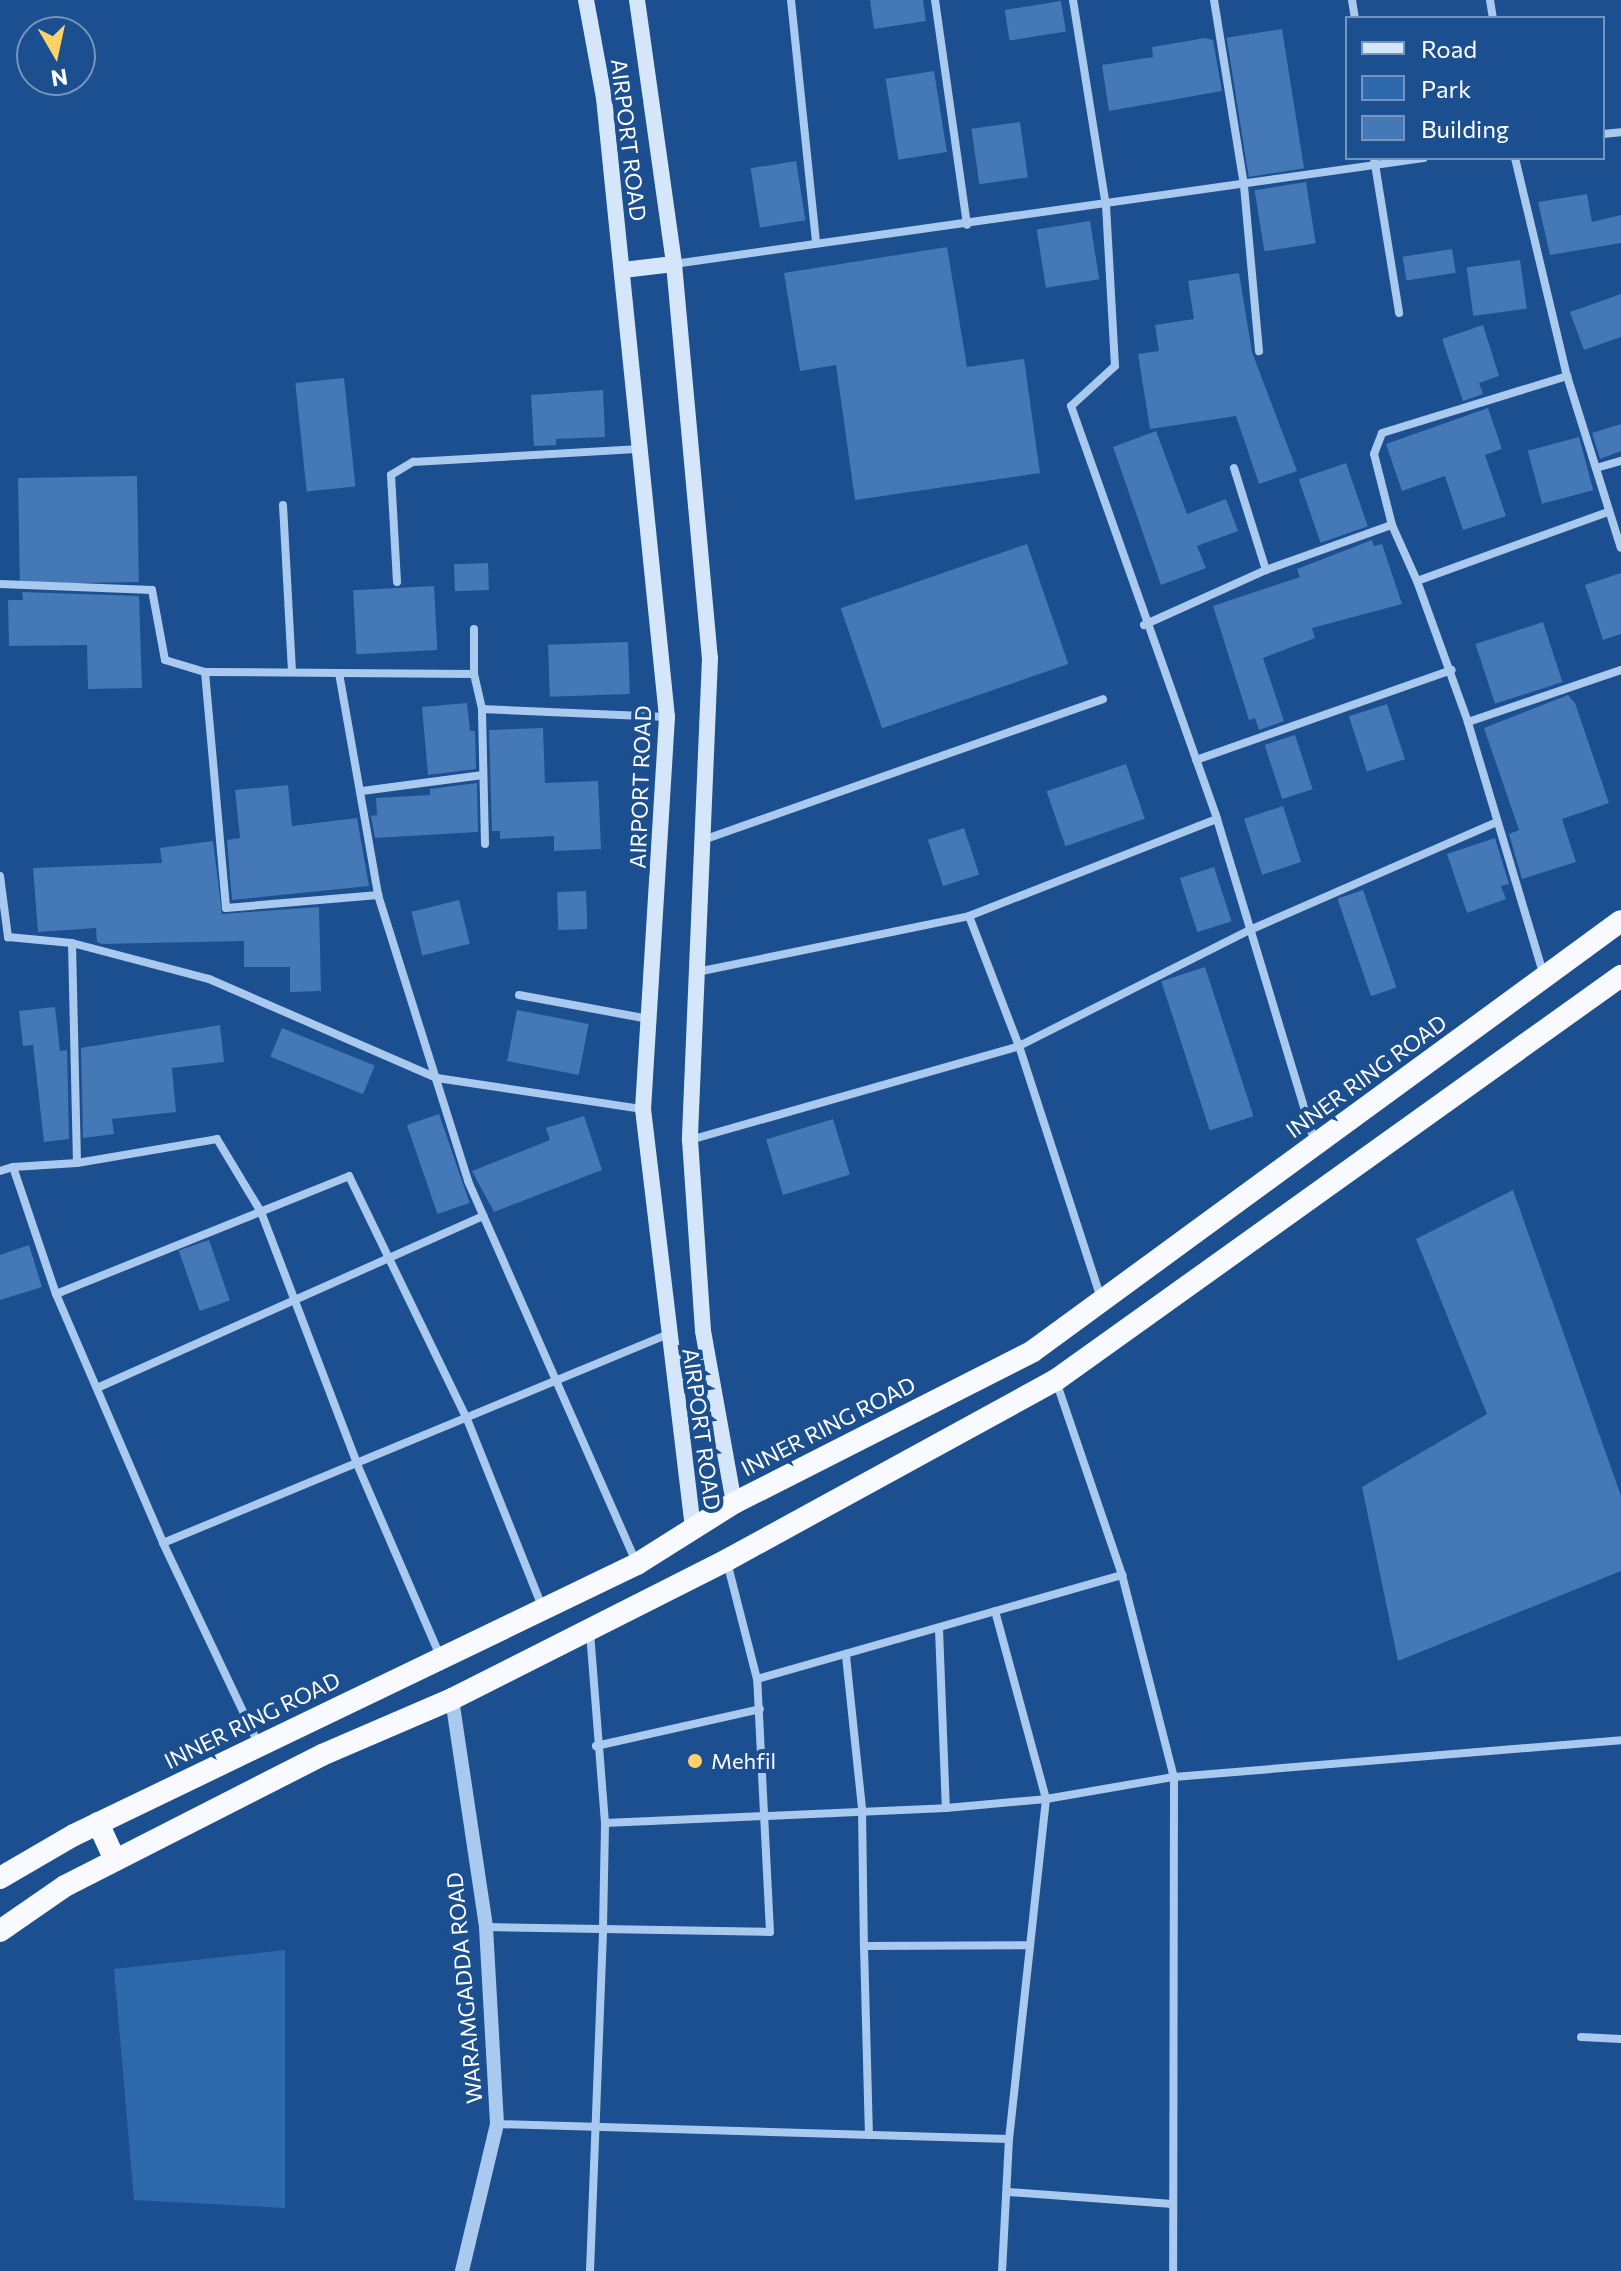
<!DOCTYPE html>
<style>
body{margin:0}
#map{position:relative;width:1621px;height:2271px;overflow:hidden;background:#1b4f8f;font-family:Commissioner,sans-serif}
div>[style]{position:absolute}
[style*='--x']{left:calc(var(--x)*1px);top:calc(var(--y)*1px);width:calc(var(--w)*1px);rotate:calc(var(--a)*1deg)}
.green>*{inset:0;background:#2e69ad}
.building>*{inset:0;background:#4478b7;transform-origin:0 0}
.minor>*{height:8px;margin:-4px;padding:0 4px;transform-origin:4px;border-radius:4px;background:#a9c9ee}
.tertiary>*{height:14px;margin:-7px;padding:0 7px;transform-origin:7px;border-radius:7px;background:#a9c9ee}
.secondary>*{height:16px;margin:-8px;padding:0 8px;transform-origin:8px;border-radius:8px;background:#d6e6fa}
.trunk>*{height:22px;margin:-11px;padding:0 11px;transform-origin:11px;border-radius:11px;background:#f8faff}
.dots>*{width:22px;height:22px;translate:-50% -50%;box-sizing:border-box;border:4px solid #1b4f8f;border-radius:50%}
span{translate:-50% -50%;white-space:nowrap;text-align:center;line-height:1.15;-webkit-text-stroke:8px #1b4f8f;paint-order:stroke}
.street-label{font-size:22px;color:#fff}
.poi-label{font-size:22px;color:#fff}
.left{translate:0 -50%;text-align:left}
.legend{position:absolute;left:1345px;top:16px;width:260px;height:144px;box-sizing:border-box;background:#1b4f8f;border:2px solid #7695bc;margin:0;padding:10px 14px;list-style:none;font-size:24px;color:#fff}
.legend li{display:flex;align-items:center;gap:16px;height:40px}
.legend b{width:40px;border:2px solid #7695bc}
.north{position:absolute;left:16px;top:16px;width:80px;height:80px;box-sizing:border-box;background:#1b4f8f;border:2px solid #7695bc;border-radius:50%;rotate:171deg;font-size:22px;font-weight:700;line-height:32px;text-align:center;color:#fff}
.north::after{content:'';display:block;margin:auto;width:28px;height:36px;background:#ffd166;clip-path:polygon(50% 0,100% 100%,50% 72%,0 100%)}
</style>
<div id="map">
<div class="green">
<div style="clip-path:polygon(285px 1950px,285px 2208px,134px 2200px,114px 1969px)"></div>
</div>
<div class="building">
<div style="clip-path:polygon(870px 0,923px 0,926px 21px,874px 29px)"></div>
<div style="left:1061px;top:1px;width:31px;height:57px;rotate:81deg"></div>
<div style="left:1282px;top:29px;width:141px;height:56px;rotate:81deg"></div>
<div style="clip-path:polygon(1205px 38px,1213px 40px,1222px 91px,1109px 111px,1102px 65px,1153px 57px,1152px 47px)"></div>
<div style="left:934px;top:71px;width:82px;height:49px;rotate:81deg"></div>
<div style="left:1020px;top:122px;width:56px;height:49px;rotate:82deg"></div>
<div style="left:796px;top:161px;width:60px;height:46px;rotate:81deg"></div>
<div style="left:1306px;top:182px;width:62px;height:52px;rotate:81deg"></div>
<div style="clip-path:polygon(1587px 194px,1592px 222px,1621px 215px,1621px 243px,1550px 255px,1538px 202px)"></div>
<div style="left:1090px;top:221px;width:59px;height:54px;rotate:81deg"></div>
<div style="clip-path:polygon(947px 247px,967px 367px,1024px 359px,1040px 473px,855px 500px,836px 365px,800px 371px,784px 273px)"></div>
<div style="left:1452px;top:249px;width:24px;height:50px;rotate:81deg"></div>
<div style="left:1520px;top:260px;width:49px;height:54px;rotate:82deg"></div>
<div style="clip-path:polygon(1239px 273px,1252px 352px,1297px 471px,1259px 484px,1236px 416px,1150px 429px,1138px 354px,1159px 351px,1155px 325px,1194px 319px,1188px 281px)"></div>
<div style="clip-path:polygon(1621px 294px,1621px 337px,1584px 350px,1570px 312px)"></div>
<div style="clip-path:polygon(1483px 325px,1499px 376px,1479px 383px,1483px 394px,1463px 401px,1442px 339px)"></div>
<div style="left:344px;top:378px;width:109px;height:49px;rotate:84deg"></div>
<div style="clip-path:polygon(603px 390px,605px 437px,556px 439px,556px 445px,534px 446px,531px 395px)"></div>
<div style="clip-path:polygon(1488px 408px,1502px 449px,1485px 455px,1506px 516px,1463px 530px,1445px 476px,1402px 491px,1386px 444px)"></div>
<div style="clip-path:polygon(1621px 424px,1621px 451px,1600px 459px,1592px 433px)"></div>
<div style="clip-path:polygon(1156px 431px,1187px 514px,1226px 499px,1238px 531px,1197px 546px,1206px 568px,1161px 585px,1113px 447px)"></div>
<div style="left:1579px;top:437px;width:55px;height:53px;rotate:75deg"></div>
<div style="left:1346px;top:463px;width:67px;height:50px;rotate:71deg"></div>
<div style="left:137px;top:476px;width:106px;height:119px;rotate:89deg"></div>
<div style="clip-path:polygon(1372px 540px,1374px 546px,1382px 544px,1402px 604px,1312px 628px,1315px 638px,1263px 658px,1284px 721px,1259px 730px,1255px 718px,1249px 720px,1213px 606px,1300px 577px,1297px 569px)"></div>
<div style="left:1027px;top:544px;width:127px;height:197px;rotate:71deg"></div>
<div style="left:488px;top:563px;width:27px;height:34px;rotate:88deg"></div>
<div style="clip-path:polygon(1621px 573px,1621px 634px,1603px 640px,1585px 585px)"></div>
<div style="left:434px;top:586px;width:64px;height:81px;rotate:87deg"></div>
<div style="clip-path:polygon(22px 592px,139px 596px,142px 688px,88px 689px,87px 645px,9px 646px,8px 600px,23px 600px)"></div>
<div style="left:1543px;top:622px;width:63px;height:71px;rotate:72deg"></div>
<div style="left:628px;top:642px;width:52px;height:80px;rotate:88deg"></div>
<div style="clip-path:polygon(1568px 695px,1575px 703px,1609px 803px,1562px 819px,1576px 862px,1522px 879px,1509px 834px,1519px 830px,1484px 728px)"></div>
<div style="clip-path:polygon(467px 703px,470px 731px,475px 731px,476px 769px,428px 775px,422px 707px)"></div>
<div style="left:1387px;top:704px;width:58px;height:40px;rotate:72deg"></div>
<div style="clip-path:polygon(543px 728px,545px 783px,598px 781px,601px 849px,554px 851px,554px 836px,500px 839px,500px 831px,492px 831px,489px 730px)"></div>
<div style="left:1295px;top:735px;width:57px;height:32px;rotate:72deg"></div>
<div style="left:1126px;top:764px;width:58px;height:84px;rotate:71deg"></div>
<div style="clip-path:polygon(477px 783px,478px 832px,375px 838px,371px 816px,377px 815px,376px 798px,430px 795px,430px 789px)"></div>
<div style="clip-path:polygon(288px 785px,292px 826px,357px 818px,369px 886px,232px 900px,227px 840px,240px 838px,235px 790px)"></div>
<div style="left:1283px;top:806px;width:59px;height:41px;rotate:72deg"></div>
<div style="left:964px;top:828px;width:49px;height:38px;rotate:72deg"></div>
<div style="clip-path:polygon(1495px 838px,1509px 884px,1501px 886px,1506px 899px,1467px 913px,1447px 854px)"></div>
<div style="clip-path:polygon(213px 841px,222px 914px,319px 907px,321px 991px,290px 992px,290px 967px,244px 967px,244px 941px,102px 944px,97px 942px,96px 928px,38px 932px,33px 868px,162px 863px,160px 848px)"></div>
<div style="left:1214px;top:867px;width:57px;height:36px;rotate:72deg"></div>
<div style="left:1363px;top:890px;width:103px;height:27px;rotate:71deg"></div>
<div style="left:586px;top:891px;width:38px;height:29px;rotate:88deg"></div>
<div style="left:459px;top:900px;width:45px;height:49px;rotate:76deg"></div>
<div style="left:1205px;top:967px;width:157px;height:46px;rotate:72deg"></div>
<div style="clip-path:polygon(55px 1007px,60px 1051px,67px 1050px,69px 1139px,44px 1142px,33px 1045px,23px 1046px,19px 1011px)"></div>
<div style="left:517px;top:1010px;width:73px;height:52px;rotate:11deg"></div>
<div style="clip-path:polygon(220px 1025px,224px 1062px,172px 1068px,176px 1112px,112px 1119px,114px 1134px,83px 1138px,81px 1048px)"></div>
<div style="left:282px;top:1028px;width:100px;height:31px;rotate:22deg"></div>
<div style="left:439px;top:1114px;width:94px;height:34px;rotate:71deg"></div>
<div style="clip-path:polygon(584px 1116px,602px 1170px,494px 1212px,472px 1171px,550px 1140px,546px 1128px)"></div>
<div style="left:833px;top:1119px;width:58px;height:70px;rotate:73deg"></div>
<div style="clip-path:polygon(1513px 1190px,1621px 1496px,1621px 1571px,1398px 1661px,1362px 1487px,1487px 1414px,1416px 1239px)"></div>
<div style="left:209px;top:1240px;width:64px;height:32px;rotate:71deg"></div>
<div style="clip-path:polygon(29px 1245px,42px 1287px,0 1300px,0 1255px)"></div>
</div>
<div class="minor">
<div style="--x:791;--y:0;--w:243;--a:84.1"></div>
<div style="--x:935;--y:0;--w:227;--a:81.9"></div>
<div style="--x:1073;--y:0;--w:208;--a:80.9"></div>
<div style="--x:1106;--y:205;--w:161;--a:86.8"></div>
<div style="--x:1115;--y:366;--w:59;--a:137.7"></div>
<div style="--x:1071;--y:406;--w:438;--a:70.5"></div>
<div style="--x:1217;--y:819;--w:336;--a:73.2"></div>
<div style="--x:1214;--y:0;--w:188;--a:80.8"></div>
<div style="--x:1244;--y:186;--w:166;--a:84.8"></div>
<div style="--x:1352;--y:0;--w:18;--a:81"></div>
<div style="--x:1490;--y:0;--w:18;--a:81"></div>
<div style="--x:1603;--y:134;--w:18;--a:-6"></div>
<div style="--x:1374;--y:158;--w:157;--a:80.8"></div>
<div style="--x:1515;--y:158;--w:224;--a:76.6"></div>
<div style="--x:1567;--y:376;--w:180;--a:72.6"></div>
<div style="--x:674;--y:264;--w:757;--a:-8.04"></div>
<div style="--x:1234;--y:468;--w:107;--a:72.6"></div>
<div style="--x:1596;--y:468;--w:26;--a:-16"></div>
<div style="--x:283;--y:505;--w:164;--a:86.9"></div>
<div style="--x:1417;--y:581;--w:61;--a:-114.1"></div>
<div style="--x:1392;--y:525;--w:73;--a:-104.2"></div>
<div style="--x:1374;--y:454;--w:22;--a:-69"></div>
<div style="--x:1382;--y:433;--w:194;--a:-17.1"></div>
<div style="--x:397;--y:582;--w:107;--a:-93.2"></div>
<div style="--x:391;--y:475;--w:26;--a:-31"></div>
<div style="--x:413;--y:462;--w:228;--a:-3.3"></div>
<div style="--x:0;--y:584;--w:152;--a:2.3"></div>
<div style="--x:152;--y:590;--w:71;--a:79.5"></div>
<div style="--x:165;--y:660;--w:42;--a:16.7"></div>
<div style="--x:205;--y:672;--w:134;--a:0.4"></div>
<div style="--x:1144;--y:625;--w:134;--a:-24.3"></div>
<div style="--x:1266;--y:570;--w:134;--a:-19.7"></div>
<div style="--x:474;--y:629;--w:45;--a:90"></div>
<div style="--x:474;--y:674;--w:36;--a:77"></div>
<div style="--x:205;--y:672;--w:237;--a:84.9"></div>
<div style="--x:226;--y:908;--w:153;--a:-4.9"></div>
<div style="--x:474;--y:674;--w:135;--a:-179.6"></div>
<div style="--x:339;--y:673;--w:225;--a:80"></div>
<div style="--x:378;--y:895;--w:300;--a:72.5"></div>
<div style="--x:468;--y:1181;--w:419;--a:66.2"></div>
<div style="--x:1468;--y:722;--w:150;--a:-109.9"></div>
<div style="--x:1417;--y:581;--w:203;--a:-19.9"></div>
<div style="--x:1196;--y:760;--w:271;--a:-19.4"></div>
<div style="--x:362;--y:791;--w:122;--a:-7.5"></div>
<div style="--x:703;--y:840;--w:424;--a:-19.4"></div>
<div style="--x:485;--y:844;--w:135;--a:-91.3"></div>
<div style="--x:482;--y:709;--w:185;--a:2.5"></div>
<div style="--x:0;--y:876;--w:62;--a:82.5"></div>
<div style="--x:8;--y:937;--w:64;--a:5.4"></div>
<div style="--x:72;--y:943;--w:142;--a:14.7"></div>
<div style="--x:209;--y:979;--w:249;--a:23.5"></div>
<div style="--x:437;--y:1078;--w:208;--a:8.6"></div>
<div style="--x:969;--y:916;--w:139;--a:69"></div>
<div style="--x:1019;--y:1046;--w:266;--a:72"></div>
<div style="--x:72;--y:943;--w:220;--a:88.7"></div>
<div style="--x:697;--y:972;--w:278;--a:-11.6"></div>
<div style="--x:969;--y:916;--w:266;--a:-21.4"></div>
<div style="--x:1544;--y:976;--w:265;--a:-106.7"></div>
<div style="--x:1468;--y:722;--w:162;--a:-18.8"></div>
<div style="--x:519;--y:995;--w:132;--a:10.5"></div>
<div style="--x:690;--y:1140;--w:342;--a:-15.9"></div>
<div style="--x:1019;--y:1046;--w:261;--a:-26.7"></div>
<div style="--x:1252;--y:929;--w:267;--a:-23.6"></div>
<div style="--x:13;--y:1167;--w:64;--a:-3.6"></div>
<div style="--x:77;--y:1163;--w:142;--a:-9.7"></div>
<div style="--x:217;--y:1139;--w:85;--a:58.9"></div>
<div style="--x:261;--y:1212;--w:270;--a:69.1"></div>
<div style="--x:357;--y:1464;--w:209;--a:66.6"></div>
<div style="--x:0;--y:1171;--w:14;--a:-17"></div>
<div style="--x:13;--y:1167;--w:134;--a:71.3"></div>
<div style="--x:56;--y:1294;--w:316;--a:-21.9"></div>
<div style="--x:349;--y:1176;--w:270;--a:64.1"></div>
<div style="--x:467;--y:1419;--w:205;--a:68.2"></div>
<div style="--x:56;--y:1294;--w:271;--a:66.7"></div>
<div style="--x:163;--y:1543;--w:221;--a:64.6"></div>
<div style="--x:1056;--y:1381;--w:205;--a:71.2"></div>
<div style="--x:1122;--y:1575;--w:209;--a:75.6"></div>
<div style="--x:1174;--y:1777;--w:494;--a:90.1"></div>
<div style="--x:97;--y:1388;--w:423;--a:-24"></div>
<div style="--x:163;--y:1543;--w:544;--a:-22.47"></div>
<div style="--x:995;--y:1611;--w:195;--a:74.8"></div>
<div style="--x:1046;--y:1799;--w:342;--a:96.2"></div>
<div style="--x:1009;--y:2139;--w:132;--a:93"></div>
<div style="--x:939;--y:1629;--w:179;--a:87.8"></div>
<div style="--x:846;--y:1656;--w:154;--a:84"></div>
<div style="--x:862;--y:1809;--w:137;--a:89.2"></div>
<div style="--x:864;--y:1946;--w:166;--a:-0.3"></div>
<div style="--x:757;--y:1679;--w:380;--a:-15.9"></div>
<div style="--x:596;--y:1746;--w:168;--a:-12.7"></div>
<div style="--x:605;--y:1823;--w:341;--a:-2.5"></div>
<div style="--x:946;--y:1808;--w:100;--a:-5.1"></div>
<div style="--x:1046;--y:1799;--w:130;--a:-9.8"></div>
<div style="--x:1174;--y:1777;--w:449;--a:-4.7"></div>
<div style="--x:486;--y:1927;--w:117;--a:1"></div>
<div style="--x:603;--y:1929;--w:106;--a:-88.9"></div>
<div style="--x:605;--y:1823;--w:192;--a:-94.5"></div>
<div style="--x:864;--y:1946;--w:189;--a:88.5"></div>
<div style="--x:1581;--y:2037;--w:40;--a:2.9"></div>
<div style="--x:497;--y:2124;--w:512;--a:1.68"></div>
<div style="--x:1008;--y:2192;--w:165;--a:4.2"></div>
<div style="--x:590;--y:2271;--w:342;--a:-87.8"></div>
<div style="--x:603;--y:1929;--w:167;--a:1"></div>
<div style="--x:770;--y:1932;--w:253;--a:-92.9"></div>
<div style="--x:757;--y:1679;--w:121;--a:-104.4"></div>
</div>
<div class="tertiary">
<div style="--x:452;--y:1699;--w:231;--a:81.5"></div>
<div style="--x:486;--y:1927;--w:197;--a:86.8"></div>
<div style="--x:497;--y:2124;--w:151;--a:103.4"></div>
</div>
<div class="secondary">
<div style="--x:586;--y:0;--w:100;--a:79.6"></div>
<div style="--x:604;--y:98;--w:622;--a:84.19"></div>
<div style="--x:667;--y:717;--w:393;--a:93.5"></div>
<div style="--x:643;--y:1109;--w:422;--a:83.2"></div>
<div style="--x:637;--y:0;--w:267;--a:82"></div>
<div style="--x:674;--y:264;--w:396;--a:84.8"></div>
<div style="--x:710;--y:658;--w:482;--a:92.4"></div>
<div style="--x:690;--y:1140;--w:191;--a:86.1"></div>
<div style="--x:703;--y:1331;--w:175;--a:79.8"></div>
<div style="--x:623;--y:270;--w:51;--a:-6.7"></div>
</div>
<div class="trunk">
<div style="--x:98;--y:1823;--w:41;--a:65.3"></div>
<div style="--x:0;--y:1878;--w:86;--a:-30.2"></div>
<div style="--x:74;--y:1835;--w:625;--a:-25.7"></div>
<div style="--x:637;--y:1564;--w:115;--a:-32.2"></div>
<div style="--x:734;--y:1503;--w:335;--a:-26.9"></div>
<div style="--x:1033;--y:1351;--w:728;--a:-36.18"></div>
<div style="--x:0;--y:1931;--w:79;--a:-34.7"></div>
<div style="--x:65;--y:1886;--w:288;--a:-27"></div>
<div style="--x:322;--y:1755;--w:142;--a:-23.3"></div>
<div style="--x:452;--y:1699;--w:308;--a:-26.8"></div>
<div style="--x:727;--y:1560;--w:375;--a:-28.7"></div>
<div style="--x:1056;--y:1380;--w:695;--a:-35.57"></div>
</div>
<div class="dots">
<div style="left:695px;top:1761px;background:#ffd166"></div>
</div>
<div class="street-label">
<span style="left:629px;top:140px;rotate:83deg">AIRPORT ROAD</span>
<span style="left:640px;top:787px;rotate:-88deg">AIRPORT ROAD</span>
<span style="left:1366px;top:1076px;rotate:-36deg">INNER RING ROAD</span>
<span style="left:828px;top:1426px;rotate:-27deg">INNER RING ROAD</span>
<span style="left:702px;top:1429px;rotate:82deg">AIRPORT ROAD</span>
<span style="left:252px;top:1720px;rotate:-26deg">INNER RING ROAD</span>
<span style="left:464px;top:1988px;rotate:-95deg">WARAMGADDA ROAD</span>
</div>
<div class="poi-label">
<span class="left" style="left:711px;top:1761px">Mehfil</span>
</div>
<ul class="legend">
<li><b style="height:10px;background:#d6e6fa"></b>Road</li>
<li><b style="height:22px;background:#2e69ad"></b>Park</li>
<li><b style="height:22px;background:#4478b7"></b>Building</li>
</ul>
<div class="north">N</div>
</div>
